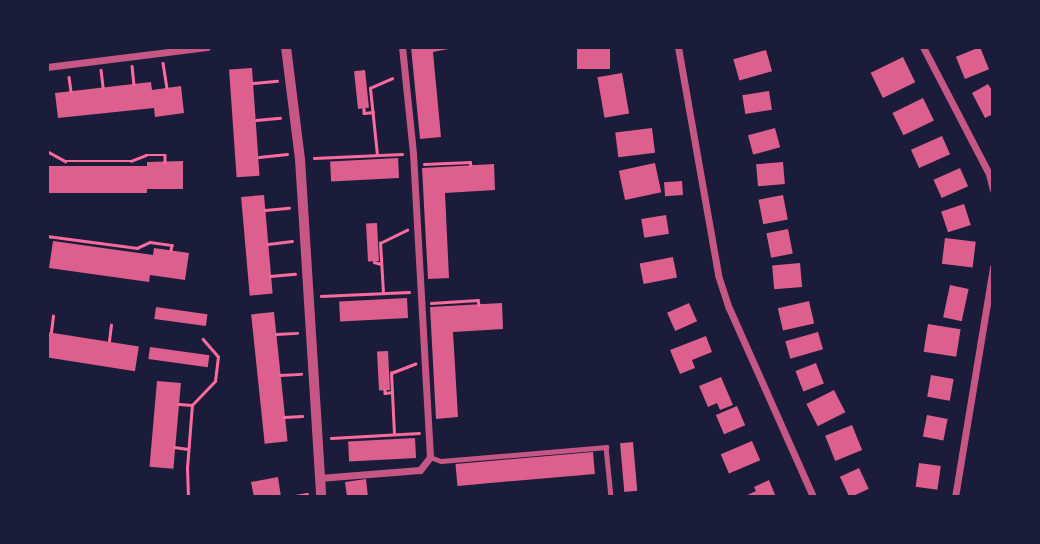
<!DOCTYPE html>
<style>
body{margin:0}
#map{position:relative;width:1040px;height:544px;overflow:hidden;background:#1b1b3a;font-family:"Titillium Web",sans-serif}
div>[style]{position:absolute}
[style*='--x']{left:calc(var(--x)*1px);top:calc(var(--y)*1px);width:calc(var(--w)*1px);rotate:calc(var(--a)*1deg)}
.building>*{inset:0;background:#dd5f8e;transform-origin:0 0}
.path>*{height:2.5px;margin:-1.25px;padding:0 1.25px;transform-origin:1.25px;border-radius:1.25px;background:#ff6b9d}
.service>*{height:4.5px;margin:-2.25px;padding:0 2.25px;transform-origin:2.25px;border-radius:2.25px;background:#c65784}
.minor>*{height:7px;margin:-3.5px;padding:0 3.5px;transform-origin:3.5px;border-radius:3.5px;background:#c65784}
.tertiary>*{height:10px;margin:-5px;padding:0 5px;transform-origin:5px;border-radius:5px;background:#c65784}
span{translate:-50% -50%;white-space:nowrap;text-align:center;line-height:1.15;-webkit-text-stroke:6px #1b1b3a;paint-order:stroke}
.frame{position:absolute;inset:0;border:49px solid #1b1b3a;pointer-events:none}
</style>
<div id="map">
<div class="building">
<div style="clip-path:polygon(411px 47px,458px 47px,433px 52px,441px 137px,420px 139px)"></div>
<div style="left:577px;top:47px;width:33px;height:22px"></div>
<div style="left:980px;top:47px;width:24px;height:26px;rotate:68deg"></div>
<div style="left:766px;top:50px;width:22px;height:34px;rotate:74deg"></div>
<div style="left:903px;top:57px;width:28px;height:36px;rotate:64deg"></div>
<div style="left:252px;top:68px;width:108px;height:23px;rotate:86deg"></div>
<div style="left:365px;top:70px;width:38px;height:11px;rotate:84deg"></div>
<div style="left:622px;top:73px;width:41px;height:25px;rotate:80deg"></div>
<div style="clip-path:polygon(151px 82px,152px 90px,181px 86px,184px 113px,155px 117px,154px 108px,58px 118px,55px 93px)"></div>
<div style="clip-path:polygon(988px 84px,993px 92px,993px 114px,985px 118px,972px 93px)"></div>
<div style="left:769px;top:91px;width:19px;height:27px;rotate:81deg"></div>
<div style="left:923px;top:98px;width:25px;height:34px;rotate:64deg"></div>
<div style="left:652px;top:128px;width:25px;height:37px;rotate:83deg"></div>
<div style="left:775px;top:128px;width:20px;height:28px;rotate:75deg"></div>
<div style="left:942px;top:136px;width:20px;height:34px;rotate:66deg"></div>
<div style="left:398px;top:158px;width:20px;height:68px;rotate:87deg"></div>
<div style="clip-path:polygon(183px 161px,183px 189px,147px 189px,147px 193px,47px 193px,47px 166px,147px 166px,147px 162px)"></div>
<div style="left:783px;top:162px;width:22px;height:27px;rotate:85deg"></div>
<div style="left:655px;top:163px;width:30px;height:37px;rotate:78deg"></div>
<div style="clip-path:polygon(494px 164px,495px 190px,445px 193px,449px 278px,428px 279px,422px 168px)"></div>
<div style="left:960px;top:168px;width:20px;height:29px;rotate:66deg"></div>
<div style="left:682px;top:181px;width:14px;height:18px;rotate:86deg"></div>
<div style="left:264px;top:195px;width:99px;height:23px;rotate:85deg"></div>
<div style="left:783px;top:195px;width:25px;height:25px;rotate:79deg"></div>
<div style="left:964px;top:204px;width:22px;height:24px;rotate:72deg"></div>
<div style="left:666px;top:215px;width:19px;height:25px;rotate:81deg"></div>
<div style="left:377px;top:223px;width:38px;height:11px;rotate:87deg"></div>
<div style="left:788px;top:229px;width:25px;height:22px;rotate:79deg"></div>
<div style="left:945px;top:238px;width:31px;height:26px;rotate:7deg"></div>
<div style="clip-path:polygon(53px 241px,153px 255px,154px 248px,189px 253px,185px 280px,150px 275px,149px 282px,49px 268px)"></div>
<div style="left:673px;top:257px;width:21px;height:34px;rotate:79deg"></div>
<div style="left:800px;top:263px;width:24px;height:28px;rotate:85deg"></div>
<div style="left:950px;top:285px;width:19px;height:33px;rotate:12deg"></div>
<div style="left:407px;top:298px;width:20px;height:68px;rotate:87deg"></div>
<div style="left:809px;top:301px;width:23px;height:32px;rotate:77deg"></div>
<div style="clip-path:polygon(502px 303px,503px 329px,453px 332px,458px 417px,436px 419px,430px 307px)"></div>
<div style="left:689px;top:303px;width:20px;height:24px;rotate:66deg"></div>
<div style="left:156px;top:307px;width:52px;height:12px;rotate:8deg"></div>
<div style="left:274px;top:312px;width:130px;height:23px;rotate:84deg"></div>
<div style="left:928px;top:324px;width:33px;height:28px;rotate:9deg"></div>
<div style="left:47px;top:332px;width:93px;height:25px;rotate:9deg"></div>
<div style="left:818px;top:332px;width:18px;height:34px;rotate:74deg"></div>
<div style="clip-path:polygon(706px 336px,712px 352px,692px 360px,695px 368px,680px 374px,670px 350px)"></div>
<div style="left:150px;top:347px;width:60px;height:12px;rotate:8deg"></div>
<div style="left:388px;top:351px;width:39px;height:11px;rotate:87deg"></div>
<div style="left:816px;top:363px;width:22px;height:22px;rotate:69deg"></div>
<div style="left:931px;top:375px;width:23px;height:22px;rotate:10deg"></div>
<div style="clip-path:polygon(721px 377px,733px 405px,720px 410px,717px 403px,708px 407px,699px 386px)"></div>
<div style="left:157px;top:381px;width:24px;height:86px;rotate:5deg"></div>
<div style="left:834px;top:390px;width:25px;height:31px;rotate:63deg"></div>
<div style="left:737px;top:406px;width:21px;height:23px;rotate:67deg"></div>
<div style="left:927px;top:415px;width:21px;height:22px;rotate:11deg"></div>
<div style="left:852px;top:425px;width:27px;height:29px;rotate:68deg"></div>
<div style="left:415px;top:438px;width:20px;height:67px;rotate:87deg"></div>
<div style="left:752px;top:441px;width:21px;height:34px;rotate:67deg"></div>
<div style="left:633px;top:442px;width:49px;height:13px;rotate:85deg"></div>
<div style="left:593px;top:452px;width:22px;height:138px;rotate:85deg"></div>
<div style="left:919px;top:463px;width:22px;height:24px;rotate:8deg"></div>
<div style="left:859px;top:468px;width:23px;height:21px;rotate:65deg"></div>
<div style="clip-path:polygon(278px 477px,281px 497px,254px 497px,251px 482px)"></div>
<div style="clip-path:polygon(366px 479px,368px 497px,347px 497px,345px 482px)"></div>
<div style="clip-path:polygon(769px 480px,776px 497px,743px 497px,756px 491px,754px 487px)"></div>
</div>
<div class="path">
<div style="--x:163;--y:63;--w:25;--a:81"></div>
<div style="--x:132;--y:66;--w:18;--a:84"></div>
<div style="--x:101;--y:70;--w:17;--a:83"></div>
<div style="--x:69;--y:77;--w:14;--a:82"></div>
<div style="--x:253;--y:83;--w:24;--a:-5"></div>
<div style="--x:364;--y:109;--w:4;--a:90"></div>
<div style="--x:364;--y:113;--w:9;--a:-6"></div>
<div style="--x:256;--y:120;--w:24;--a:-5"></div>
<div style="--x:47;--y:151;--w:21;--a:29"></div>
<div style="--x:65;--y:161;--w:66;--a:0"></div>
<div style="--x:131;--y:161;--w:16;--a:-22"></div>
<div style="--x:146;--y:155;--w:19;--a:0"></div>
<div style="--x:165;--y:155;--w:7;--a:90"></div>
<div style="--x:377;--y:155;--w:67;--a:-96"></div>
<div style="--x:370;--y:88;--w:24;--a:-24"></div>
<div style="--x:259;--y:157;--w:28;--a:-6"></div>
<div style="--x:314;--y:158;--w:88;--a:-2.6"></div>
<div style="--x:424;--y:164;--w:46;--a:-2.5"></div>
<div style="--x:470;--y:162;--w:3;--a:72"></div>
<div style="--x:265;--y:210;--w:24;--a:-5"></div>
<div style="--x:47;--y:236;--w:91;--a:7.6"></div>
<div style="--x:137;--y:248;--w:14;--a:-25"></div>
<div style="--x:150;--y:242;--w:22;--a:8"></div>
<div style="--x:172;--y:245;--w:5;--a:101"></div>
<div style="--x:268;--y:244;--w:24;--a:-7"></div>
<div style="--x:374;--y:262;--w:7;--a:16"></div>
<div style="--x:270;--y:276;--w:25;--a:-5"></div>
<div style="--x:383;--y:293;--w:50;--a:-93.4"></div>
<div style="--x:380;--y:243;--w:30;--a:-26"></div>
<div style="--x:321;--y:296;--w:88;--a:-2.6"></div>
<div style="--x:431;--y:303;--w:47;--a:-3.7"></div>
<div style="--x:478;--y:300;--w:5;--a:79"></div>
<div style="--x:51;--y:332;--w:16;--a:-83"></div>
<div style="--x:276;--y:334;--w:21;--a:-3"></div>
<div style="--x:109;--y:341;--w:16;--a:-83"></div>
<div style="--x:280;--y:375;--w:21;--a:-3"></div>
<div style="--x:385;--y:390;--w:3;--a:90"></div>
<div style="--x:385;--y:393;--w:7;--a:-8"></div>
<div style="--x:179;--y:404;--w:13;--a:4"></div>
<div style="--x:284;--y:417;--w:18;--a:-3"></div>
<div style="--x:394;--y:434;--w:61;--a:-92.8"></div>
<div style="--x:391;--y:373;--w:26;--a:-21"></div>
<div style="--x:331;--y:438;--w:88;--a:-3.3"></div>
<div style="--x:174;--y:447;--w:14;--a:8"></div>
<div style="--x:188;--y:497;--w:29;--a:-92"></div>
<div style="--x:187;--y:468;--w:63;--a:-85.5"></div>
<div style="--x:192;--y:405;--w:33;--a:-46"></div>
<div style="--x:215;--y:381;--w:24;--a:-83"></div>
<div style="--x:218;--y:357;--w:23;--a:-131"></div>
<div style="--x:289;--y:497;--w:18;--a:-9"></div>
</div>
<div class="service">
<div style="--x:430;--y:457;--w:12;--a:20"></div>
<div style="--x:441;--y:461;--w:166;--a:-4.8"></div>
<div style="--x:606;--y:447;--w:50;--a:84.3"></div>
</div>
<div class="minor">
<div style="--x:678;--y:47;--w:231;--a:80"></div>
<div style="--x:718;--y:275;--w:35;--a:72"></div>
<div style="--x:729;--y:308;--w:207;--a:66"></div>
<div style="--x:923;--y:47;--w:143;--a:62.5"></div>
<div style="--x:989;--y:174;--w:16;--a:76"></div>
<div style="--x:47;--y:67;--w:161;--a:-7.1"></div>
<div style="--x:319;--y:478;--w:101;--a:-4.5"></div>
<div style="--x:420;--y:470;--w:16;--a:-52"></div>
<div style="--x:430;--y:457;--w:304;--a:-93.2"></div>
<div style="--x:413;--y:153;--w:107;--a:-95.9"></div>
<div style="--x:955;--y:497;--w:233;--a:-80.6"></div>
</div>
<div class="tertiary">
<div style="--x:286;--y:47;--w:113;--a:82.9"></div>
<div style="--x:300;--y:159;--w:339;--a:86.4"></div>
</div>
<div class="frame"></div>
</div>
